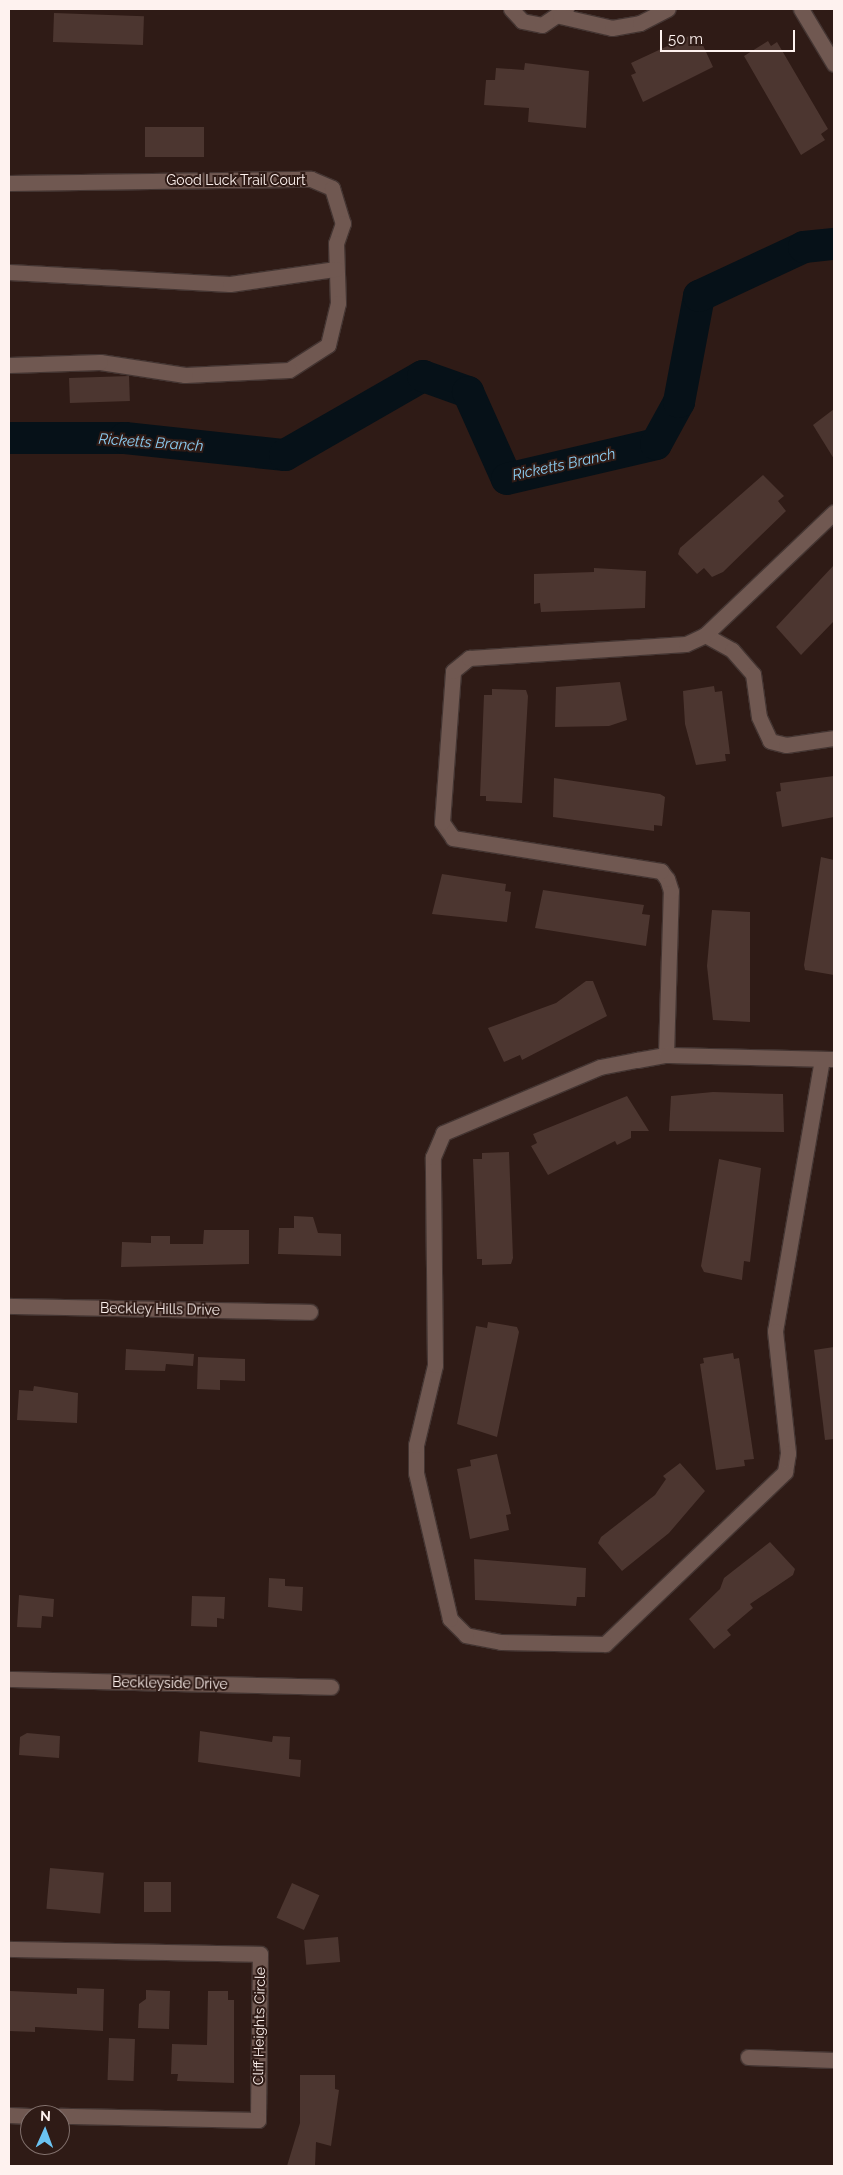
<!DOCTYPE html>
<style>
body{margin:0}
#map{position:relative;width:843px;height:2175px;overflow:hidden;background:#2f1b16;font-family:Raleway,sans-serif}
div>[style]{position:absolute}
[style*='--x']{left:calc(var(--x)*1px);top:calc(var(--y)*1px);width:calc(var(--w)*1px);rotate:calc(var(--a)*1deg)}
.river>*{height:32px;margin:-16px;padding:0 16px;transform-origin:16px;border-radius:16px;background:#061118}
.building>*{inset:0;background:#4c3630;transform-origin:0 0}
.roads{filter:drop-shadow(1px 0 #443532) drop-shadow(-1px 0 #443532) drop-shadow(0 1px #443532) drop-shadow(0 -1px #443532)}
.minor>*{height:15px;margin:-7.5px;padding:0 7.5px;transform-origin:7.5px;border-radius:7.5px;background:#705851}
span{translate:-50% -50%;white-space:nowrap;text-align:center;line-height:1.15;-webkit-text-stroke:4px #2f1b16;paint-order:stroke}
.street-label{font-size:14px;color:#fef2ef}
.water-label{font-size:15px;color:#8ccef3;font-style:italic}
.frame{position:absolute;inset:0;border:10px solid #fef2ef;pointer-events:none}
.north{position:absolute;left:20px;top:2105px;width:50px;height:50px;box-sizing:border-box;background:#2f1b16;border:1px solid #82716d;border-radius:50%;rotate:2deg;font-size:14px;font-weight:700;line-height:20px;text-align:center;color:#fef2ef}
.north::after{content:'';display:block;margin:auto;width:18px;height:22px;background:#6bc3f2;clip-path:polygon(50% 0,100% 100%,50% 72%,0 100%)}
.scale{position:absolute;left:660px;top:30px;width:135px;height:22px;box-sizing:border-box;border:2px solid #fef2ef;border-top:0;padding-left:6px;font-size:15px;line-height:18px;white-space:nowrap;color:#fef2ef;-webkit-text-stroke:4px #2f1b16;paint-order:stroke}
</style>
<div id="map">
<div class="river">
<div style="--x:9;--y:438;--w:116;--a:0"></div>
<div style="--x:125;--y:438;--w:161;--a:6.1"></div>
<div style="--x:285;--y:455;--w:159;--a:-29.8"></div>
<div style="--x:423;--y:376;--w:48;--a:19.6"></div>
<div style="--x:468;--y:392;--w:95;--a:65.9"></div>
<div style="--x:507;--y:479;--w:153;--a:-13.2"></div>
<div style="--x:656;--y:444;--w:48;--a:-61.3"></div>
<div style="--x:679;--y:402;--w:108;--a:-79.3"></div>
<div style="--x:699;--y:296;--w:116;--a:-25"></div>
<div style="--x:804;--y:247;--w:30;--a:-6"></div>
</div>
<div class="building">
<div style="left:54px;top:13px;width:90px;height:29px;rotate:2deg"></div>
<div style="clip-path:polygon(689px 36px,693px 45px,701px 41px,713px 67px,643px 102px,631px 75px,636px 73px,631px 63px)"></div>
<div style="clip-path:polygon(768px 41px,771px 46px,777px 42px,828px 129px,821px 134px,825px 140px,801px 155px,744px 56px)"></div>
<div style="clip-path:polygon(525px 63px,589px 71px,586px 128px,528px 122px,529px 108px,484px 105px,486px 80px,495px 80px,496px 68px,524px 70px)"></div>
<div style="left:145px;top:127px;width:59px;height:30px"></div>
<div style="left:129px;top:376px;width:25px;height:60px;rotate:88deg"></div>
<div style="clip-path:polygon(834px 409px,834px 459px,813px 425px)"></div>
<div style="clip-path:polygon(763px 475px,784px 496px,778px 501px,786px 511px,723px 572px,712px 577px,704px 568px,697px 574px,678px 554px,680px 548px)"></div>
<div style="clip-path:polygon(834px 565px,834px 621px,801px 655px,776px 627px)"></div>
<div style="clip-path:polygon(594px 568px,646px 571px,645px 608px,541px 612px,540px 603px,534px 604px,534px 574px,594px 572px)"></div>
<div style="clip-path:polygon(620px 682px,627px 720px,609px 726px,555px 727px,556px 687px)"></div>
<div style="clip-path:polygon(714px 686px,715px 692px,722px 691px,730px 754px,725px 754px,726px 761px,696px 765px,685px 724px,683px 691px)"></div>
<div style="clip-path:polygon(492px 689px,526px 690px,528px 696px,522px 803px,486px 801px,486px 796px,480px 796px,484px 695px,492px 695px)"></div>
<div style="clip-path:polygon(834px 776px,834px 817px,782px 827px,776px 792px,781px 791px,780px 783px)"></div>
<div style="clip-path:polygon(554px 778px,660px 794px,665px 797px,662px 826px,654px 825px,654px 831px,553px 817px)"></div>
<div style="clip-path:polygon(821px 857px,834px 860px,834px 975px,805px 970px,804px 965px)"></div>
<div style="clip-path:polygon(442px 874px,506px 884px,505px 891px,511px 892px,507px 922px,432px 914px)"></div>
<div style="clip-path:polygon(543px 890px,644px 905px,642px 914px,650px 915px,646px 946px,535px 928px)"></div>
<div style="clip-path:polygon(712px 910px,750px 912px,750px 1022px,713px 1020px,707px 966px)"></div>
<div style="clip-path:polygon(586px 981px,593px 981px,607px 1016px,522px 1060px,520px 1055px,504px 1062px,488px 1028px,556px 1003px)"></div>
<div style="clip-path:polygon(713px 1092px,783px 1094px,784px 1132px,669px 1131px,671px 1096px)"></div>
<div style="clip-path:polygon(627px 1096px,649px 1131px,631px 1131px,631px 1138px,617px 1145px,615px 1141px,548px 1175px,531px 1146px,537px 1143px,533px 1134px)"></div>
<div style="clip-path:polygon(509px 1152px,513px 1258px,511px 1264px,482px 1265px,482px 1259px,477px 1259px,473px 1159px,482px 1159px,482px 1153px)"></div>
<div style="clip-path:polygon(719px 1159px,761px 1168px,750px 1262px,744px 1261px,742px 1280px,704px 1272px,701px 1266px)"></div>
<div style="clip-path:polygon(294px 1216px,313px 1217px,318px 1233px,341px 1234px,341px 1256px,278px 1254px,279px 1228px,294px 1228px)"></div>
<div style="clip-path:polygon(204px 1230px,249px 1230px,249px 1264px,121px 1267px,122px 1242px,151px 1243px,151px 1236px,170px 1236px,170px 1244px,203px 1244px)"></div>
<div style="clip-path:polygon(488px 1322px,517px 1327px,519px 1332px,497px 1437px,457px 1424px,476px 1326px,487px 1328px)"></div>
<div style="clip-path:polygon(834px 1347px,834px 1439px,825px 1440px,814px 1350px)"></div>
<div style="clip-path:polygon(126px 1349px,194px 1354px,193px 1366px,166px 1364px,165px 1371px,125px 1370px)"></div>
<div style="clip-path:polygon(733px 1353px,734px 1359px,739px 1358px,754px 1459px,744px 1460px,745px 1466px,716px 1470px,700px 1364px,704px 1363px,703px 1358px)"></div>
<div style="clip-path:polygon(198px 1357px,245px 1359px,245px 1381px,220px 1380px,220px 1390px,197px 1389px)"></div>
<div style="clip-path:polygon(34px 1386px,78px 1393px,77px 1423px,17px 1420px,19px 1390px,33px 1391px)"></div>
<div style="clip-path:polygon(497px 1454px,511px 1514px,506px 1515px,509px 1530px,470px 1539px,457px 1469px,471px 1466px,470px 1460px)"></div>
<div style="clip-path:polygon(680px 1463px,705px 1491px,669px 1533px,622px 1571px,598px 1543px,601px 1537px,655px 1495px,666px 1479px,663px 1476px)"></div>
<div style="clip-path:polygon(770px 1542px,795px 1569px,793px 1575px,750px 1604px,753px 1608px,727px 1630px,731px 1635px,714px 1649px,689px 1619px,720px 1589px,724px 1578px)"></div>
<div style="clip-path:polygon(474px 1559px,586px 1568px,585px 1597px,577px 1597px,576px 1606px,475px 1600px)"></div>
<div style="clip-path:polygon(269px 1578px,285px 1579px,285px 1586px,303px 1587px,302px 1611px,268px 1607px)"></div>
<div style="clip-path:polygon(19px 1595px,54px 1599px,53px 1617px,42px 1616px,41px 1628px,17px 1627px)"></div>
<div style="clip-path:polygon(192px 1596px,225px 1597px,224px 1619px,217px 1618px,217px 1627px,191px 1626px)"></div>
<div style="clip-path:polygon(200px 1731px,272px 1742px,273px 1736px,290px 1737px,289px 1759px,301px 1760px,300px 1777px,198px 1762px)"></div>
<div style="clip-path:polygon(27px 1733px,60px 1736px,59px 1758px,19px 1755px,20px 1737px)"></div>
<div style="left:50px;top:1868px;width:54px;height:41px;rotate:5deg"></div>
<div style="left:144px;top:1882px;width:27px;height:30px"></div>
<div style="left:292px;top:1883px;width:30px;height:38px;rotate:24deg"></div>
<div style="left:338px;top:1937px;width:25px;height:34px;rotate:85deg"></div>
<div style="clip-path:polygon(77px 1988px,104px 1989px,103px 2031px,35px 2027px,35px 2032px,9px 2031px,10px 1991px,77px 1994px)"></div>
<div style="clip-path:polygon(146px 1990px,170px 1991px,169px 2029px,138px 2028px,139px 2004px,146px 1999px)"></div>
<div style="clip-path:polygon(208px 1991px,228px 1991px,228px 2000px,234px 2000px,234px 2083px,177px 2081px,178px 2074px,171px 2074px,172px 2044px,207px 2045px)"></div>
<div style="left:109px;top:2038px;width:26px;height:42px;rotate:2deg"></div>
<div style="clip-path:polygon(300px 2075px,335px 2075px,335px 2089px,339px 2090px,331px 2146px,316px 2142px,315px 2166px,287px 2166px,300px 2123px)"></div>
</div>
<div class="roads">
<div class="minor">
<div style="--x:511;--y:9;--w:16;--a:47"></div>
<div style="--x:522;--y:21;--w:20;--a:11"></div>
<div style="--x:542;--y:25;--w:29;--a:-34"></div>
<div style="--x:801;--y:9;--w:64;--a:59"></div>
<div style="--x:560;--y:16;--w:53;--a:13"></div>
<div style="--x:612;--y:28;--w:28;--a:-10"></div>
<div style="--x:640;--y:23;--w:31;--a:-27"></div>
<div style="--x:9;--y:183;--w:302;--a:-0.8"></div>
<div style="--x:311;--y:179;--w:23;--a:23"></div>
<div style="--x:332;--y:188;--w:37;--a:73"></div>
<div style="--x:343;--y:223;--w:21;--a:109"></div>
<div style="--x:336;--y:243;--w:60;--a:88.1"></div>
<div style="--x:338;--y:303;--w:43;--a:103.4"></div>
<div style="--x:328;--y:345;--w:46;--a:147.3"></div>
<div style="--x:289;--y:370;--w:104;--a:177.2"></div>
<div style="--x:185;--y:375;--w:86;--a:-171.3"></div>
<div style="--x:100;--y:362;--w:91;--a:178.1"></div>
<div style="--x:9;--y:272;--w:221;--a:3.1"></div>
<div style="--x:230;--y:284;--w:107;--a:-8.1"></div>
<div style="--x:705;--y:635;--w:31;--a:29"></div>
<div style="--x:732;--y:650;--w:32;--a:49"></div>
<div style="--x:753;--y:674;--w:43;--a:82.1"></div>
<div style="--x:759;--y:717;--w:26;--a:65"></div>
<div style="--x:770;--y:741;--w:16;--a:14"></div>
<div style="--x:786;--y:745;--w:49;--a:-8.3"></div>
<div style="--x:666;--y:1055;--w:164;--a:-88.3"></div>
<div style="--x:671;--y:891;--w:13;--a:-108"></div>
<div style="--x:667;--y:879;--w:10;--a:-127"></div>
<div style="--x:661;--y:871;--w:211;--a:-171"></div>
<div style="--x:453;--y:838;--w:19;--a:-125"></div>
<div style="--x:442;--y:822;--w:151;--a:-85.8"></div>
<div style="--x:453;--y:671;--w:21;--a:-39"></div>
<div style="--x:469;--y:658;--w:217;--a:-3.7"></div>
<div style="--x:686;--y:644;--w:21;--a:-25"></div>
<div style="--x:705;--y:635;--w:178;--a:-43.6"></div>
<div style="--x:822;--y:1059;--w:276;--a:99.8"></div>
<div style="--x:775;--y:1331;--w:123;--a:83.9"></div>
<div style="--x:788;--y:1453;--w:19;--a:99"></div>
<div style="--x:785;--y:1472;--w:249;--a:136.3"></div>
<div style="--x:605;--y:1644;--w:104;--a:-178.9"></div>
<div style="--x:501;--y:1642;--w:36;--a:-169"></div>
<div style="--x:466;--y:1635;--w:23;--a:-135"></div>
<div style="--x:450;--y:1619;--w:150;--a:-103.1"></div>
<div style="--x:416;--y:1473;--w:28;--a:-90"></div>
<div style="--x:416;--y:1445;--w:82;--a:-76.6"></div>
<div style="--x:435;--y:1365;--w:208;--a:-90.6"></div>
<div style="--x:433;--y:1157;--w:26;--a:-67"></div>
<div style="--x:443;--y:1133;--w:170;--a:-22.8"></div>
<div style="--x:600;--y:1067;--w:38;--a:-11"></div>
<div style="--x:637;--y:1060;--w:29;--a:-10"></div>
<div style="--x:666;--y:1055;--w:168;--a:1.4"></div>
<div style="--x:9;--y:1306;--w:301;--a:1.1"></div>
<div style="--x:9;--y:1679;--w:322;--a:1.4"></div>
<div style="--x:9;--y:1949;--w:251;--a:1.1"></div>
<div style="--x:260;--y:1954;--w:166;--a:90.7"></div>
<div style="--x:258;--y:2120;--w:198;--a:-178.8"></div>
<div style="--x:748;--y:2057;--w:86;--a:2"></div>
<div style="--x:9;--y:2115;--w:21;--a:3"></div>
</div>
</div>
<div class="street-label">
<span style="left:236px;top:180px">Good Luck Trail Court</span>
<span style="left:160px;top:1309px;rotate:1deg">Beckley Hills Drive</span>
<span style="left:170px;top:1683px;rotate:1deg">Beckleyside Drive</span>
<span style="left:259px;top:2026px;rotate:-89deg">Cliff Heights Circle</span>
</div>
<div class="water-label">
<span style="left:151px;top:443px;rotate:4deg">Ricketts Branch</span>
<span style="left:564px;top:465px;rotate:-12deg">Ricketts Branch</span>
</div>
<div class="frame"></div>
<div class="north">N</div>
<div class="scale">50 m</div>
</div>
